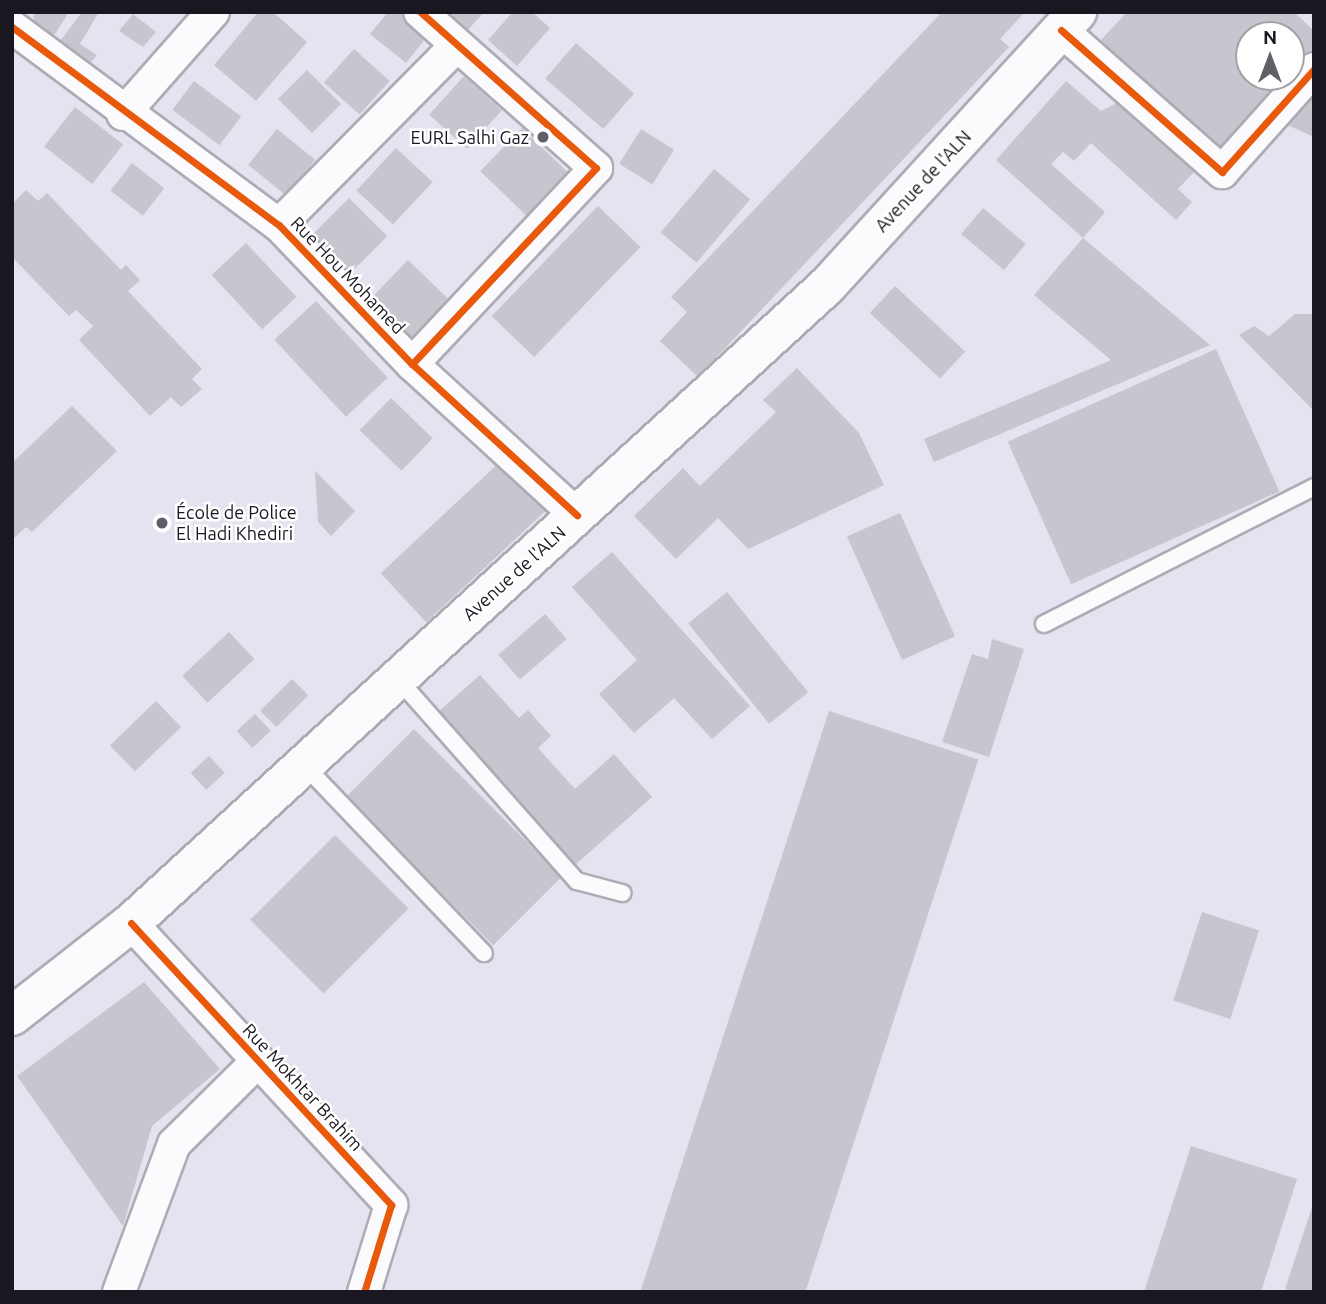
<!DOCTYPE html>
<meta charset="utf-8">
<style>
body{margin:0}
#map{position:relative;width:1326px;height:1304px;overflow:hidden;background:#e6e2ef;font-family:Ubuntu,sans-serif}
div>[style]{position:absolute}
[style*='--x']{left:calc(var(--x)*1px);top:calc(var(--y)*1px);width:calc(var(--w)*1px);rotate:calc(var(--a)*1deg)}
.building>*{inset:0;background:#c8c5cf;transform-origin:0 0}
.roads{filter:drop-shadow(2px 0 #aeabb5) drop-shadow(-2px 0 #aeabb5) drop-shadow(0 2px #aeabb5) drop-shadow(0 -2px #aeabb5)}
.lane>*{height:16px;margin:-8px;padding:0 8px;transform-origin:8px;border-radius:8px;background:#fbfbfd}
.street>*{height:32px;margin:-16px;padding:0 16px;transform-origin:16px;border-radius:16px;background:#fbfbfd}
.primary>*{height:38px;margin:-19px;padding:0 19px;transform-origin:19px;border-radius:19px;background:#fbfbfd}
.cycleway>*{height:7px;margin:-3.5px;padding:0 3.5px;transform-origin:3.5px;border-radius:3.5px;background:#e8590c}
.dots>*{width:19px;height:19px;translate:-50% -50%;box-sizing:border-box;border:4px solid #fff;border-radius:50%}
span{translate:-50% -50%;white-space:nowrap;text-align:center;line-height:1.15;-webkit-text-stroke:5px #fff;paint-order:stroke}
.poi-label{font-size:18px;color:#1a1720}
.right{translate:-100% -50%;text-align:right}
.left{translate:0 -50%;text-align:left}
.street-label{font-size:18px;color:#1a1720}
.frame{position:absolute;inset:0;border:14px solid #1a1720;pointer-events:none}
.north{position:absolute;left:1235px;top:21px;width:70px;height:70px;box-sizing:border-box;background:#fff;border:2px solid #a3a2a6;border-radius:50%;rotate:0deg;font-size:19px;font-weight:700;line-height:28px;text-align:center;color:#1a1720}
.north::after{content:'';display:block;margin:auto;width:24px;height:32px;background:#615e68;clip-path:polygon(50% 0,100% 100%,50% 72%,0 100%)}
</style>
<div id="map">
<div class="building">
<div style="clip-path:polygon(34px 12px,69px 12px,55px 34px,33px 39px)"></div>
<div style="clip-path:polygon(82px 12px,99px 12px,80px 44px,97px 55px,81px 73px,54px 49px)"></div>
<div style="clip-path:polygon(258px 12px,273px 12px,307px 42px,256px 101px,214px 65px)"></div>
<div style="clip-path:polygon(388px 12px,404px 12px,430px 33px,406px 63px,370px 34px)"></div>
<div style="clip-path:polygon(445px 12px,484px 12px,467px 31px)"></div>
<div style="clip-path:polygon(513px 12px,532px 12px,550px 28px,517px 66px,488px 40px)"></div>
<div style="clip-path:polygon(942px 12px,1025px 12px,1000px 39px,1009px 47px,698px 377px,660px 341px,687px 312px,671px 297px)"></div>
<div style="clip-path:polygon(1127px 12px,1294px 12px,1314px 31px,1314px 49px,1291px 73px,1291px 35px,1249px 35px,1249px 77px,1288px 77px,1220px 150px,1100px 41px)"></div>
<div style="clip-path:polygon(133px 14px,156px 32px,143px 47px,119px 31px)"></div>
<div style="left:576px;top:43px;width:77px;height:47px;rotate:41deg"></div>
<div style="left:354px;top:49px;width:48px;height:45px;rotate:42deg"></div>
<div style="left:307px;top:70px;width:48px;height:41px;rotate:45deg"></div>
<div style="left:464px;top:76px;width:51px;height:52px;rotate:42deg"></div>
<div style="left:194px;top:81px;width:59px;height:36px;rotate:37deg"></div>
<div style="clip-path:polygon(1066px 81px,1101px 111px,1119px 102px,1196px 170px,1178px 189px,1192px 202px,1176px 220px,1091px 143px,1074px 161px,1063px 152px,1051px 164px,1105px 212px,1083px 238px,996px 160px)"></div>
<div style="clip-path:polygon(1314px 94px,1314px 137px,1285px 124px)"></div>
<div style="left:75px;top:107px;width:61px;height:50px;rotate:38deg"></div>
<div style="left:522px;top:128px;width:65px;height:60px;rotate:44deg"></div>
<div style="left:277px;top:129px;width:49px;height:46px;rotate:39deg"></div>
<div style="left:641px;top:129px;width:39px;height:41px;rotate:32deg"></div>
<div style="left:396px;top:148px;width:50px;height:58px;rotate:43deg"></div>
<div style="left:132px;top:163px;width:41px;height:35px;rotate:38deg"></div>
<div style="left:714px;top:169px;width:47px;height:83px;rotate:40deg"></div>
<div style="clip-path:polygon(26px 190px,38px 201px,47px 193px,121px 270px,126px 265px,140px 280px,128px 291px,202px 369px,192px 379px,202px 389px,181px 407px,171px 397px,150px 416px,79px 340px,93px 326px,76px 310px,69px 316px,12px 257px,12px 204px)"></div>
<div style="left:349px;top:198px;width:54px;height:57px;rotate:45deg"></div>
<div style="left:598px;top:206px;width:59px;height:153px;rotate:44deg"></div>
<div style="left:983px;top:208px;width:56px;height:34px;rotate:40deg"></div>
<div style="clip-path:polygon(1083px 238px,1210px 345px,934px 462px,924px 439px,1111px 360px,1034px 295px)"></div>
<div style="left:246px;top:243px;width:74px;height:47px;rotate:47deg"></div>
<div style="left:408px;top:260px;width:59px;height:58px;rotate:44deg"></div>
<div style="left:895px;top:286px;width:96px;height:37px;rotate:43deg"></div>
<div style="left:316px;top:301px;width:105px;height:57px;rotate:47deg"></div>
<div style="clip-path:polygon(1295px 314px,1314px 314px,1314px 411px,1239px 335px,1254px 326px,1269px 336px)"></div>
<div style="left:1216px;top:349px;width:156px;height:228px;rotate:66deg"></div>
<div style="clip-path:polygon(797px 368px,859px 433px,884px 485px,748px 549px,718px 518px,676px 559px,634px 516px,683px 468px,700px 486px,776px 412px,763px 400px)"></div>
<div style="left:391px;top:398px;width:58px;height:45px;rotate:44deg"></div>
<div style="clip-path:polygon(72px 406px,117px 451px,32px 532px,26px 527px,12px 540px,12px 463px)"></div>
<div style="left:502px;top:460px;width:67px;height:166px;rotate:47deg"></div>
<div style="clip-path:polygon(315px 471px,355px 511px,331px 536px,318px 522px)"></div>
<div style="left:900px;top:513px;width:135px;height:58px;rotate:66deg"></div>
<div style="clip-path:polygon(612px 552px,750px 706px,712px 739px,674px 698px,634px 733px,599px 694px,637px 660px,572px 587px)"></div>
<div style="left:727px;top:592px;width:129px;height:50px;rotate:51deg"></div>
<div style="left:545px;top:614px;width:33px;height:62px;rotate:49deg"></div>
<div style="left:229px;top:632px;width:37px;height:64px;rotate:47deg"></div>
<div style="clip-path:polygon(992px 639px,1024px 649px,989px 757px,942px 742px,972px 654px,988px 659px)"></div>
<div style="clip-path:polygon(480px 675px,519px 718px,528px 710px,551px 736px,538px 748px,575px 789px,614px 754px,652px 797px,575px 865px,438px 712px)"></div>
<div style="left:292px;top:679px;width:23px;height:45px;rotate:45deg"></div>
<div style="left:156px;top:701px;width:36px;height:64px;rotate:46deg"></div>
<div style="left:829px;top:711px;width:157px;height:613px;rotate:18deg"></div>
<div style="left:255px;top:714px;width:23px;height:25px;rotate:47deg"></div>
<div style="left:414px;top:729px;width:209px;height:97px;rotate:45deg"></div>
<div style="left:209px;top:756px;width:23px;height:25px;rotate:47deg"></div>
<div style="left:335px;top:835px;width:104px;height:120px;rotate:45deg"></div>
<div style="left:1202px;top:912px;width:60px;height:93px;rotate:18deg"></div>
<div style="clip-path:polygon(144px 982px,220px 1069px,152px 1126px,123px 1226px,17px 1076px)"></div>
<div style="clip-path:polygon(1191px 1146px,1297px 1179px,1261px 1292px,1144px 1292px)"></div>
<div style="clip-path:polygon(1314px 1201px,1314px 1292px,1293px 1292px,1285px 1289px)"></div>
</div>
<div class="roads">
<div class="lane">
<div style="--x:1044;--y:624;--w:303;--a:-26.9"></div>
<div style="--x:398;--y:679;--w:270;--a:48.5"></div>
<div style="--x:577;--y:881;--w:47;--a:14.9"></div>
<div style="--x:305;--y:766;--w:259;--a:46.3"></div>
</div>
<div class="street">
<div style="--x:12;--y:27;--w:332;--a:36.6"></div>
<div style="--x:279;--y:225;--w:192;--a:46.3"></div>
<div style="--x:412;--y:364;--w:224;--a:42.5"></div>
<div style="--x:1061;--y:30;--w:215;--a:41.4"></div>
<div style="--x:1222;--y:172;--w:138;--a:-48.2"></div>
<div style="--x:123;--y:114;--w:136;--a:-48.6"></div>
<div style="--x:279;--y:225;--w:252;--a:-45.3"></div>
<div style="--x:412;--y:364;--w:269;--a:-46.8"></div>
<div style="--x:596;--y:168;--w:235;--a:-138.4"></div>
<div style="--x:131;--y:923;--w:384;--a:47.3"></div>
<div style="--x:391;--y:1205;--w:91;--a:107.2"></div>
<div style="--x:119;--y:1292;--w:158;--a:-69.6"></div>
<div style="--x:174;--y:1144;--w:117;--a:-44.7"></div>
</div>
<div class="primary">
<div style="--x:12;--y:1016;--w:151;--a:-38"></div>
<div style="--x:131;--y:923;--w:943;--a:-42.47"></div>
<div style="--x:827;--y:286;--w:371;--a:-47.6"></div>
</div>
</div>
<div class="cycleway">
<div style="--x:12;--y:27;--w:332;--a:36.6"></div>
<div style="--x:279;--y:225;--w:192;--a:46.3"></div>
<div style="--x:412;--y:364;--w:224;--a:42.5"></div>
<div style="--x:1061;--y:30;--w:215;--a:41.4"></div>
<div style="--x:1222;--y:172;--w:138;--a:-48.2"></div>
<div style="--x:412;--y:364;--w:269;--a:-46.8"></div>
<div style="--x:596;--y:168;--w:235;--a:-138.4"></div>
<div style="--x:131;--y:923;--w:384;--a:47.3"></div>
<div style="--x:391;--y:1205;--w:91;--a:107.2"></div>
</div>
<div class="dots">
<div style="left:543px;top:137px;background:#615e68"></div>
<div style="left:162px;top:523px;background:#615e68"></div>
</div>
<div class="poi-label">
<span class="right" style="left:529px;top:137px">EURL Salhi Gaz</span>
<span class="left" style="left:176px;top:523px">École de Police<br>El Hadi Khediri</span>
</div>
<div class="street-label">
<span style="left:923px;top:181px;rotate:-47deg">Avenue de l'ALN</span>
<span style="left:348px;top:275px;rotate:46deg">Rue Hou Mohamed</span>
<span style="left:514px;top:573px;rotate:-42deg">Avenue de l'ALN</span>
<span style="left:303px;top:1087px;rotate:47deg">Rue Mokhtar Brahim</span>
</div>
<div class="frame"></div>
<div class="north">N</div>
</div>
